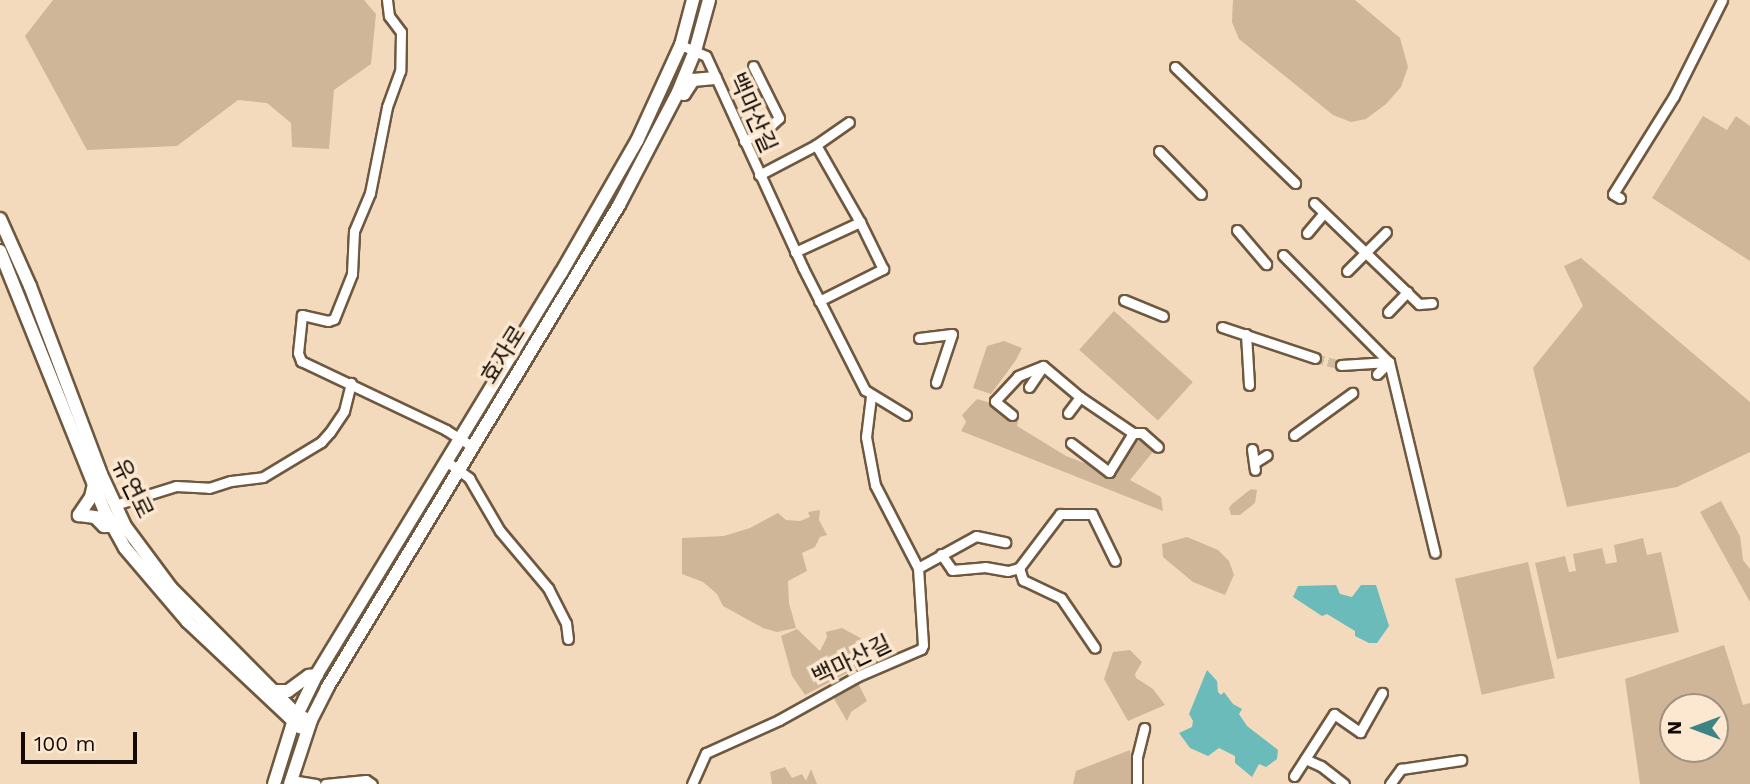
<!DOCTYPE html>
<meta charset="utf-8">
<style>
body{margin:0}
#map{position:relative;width:1750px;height:784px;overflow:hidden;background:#f3dabd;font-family:"Work Sans","Noto Sans KR",sans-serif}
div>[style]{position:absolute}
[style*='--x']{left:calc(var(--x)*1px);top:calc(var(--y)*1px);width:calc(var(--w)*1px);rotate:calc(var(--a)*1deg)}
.green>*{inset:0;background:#cfb699;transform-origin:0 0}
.water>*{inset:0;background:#6bbbbb}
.street-tunnel>*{height:9px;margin-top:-4.5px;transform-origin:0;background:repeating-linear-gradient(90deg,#d1bba1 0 9px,transparent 0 13.5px)}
.roads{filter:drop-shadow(2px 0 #6e583f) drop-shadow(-2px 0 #6e583f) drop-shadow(0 2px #6e583f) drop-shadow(0 -2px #6e583f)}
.street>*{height:9px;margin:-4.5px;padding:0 4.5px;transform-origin:4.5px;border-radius:4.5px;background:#fff}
.secondary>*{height:12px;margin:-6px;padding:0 6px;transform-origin:6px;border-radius:6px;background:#fff}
span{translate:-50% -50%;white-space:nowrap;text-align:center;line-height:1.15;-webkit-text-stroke:7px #fce8d1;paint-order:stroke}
.street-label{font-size:23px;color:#130b03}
.north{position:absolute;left:1659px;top:693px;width:70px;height:70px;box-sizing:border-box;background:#fce8d1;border:2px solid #9f907f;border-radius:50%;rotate:270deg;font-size:19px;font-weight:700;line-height:28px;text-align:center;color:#130b03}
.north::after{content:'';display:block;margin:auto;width:24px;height:32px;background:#3b8384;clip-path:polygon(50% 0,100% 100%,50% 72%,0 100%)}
.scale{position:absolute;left:21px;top:732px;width:116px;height:32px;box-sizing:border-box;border:4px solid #130b03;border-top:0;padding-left:9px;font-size:21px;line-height:24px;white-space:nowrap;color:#130b03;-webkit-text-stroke:5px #fce8d1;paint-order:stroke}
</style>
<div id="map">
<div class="green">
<div style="clip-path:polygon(53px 0,364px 0,376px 14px,371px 64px,334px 90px,329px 149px,292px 147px,291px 123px,267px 103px,238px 100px,177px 146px,87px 150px,25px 36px)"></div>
<div style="clip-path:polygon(1233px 0,1355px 0,1400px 38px,1408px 67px,1401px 87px,1386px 104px,1366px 119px,1351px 122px,1333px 115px,1239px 39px,1232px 22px)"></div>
<div style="clip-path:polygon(1703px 116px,1727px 130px,1736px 116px,1750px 126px,1750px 261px,1652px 198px)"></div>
<div style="clip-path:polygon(1581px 258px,1750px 402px,1750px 452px,1677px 487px,1567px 507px,1533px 368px,1583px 306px,1564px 266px)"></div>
<div style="left:1114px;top:311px;width:106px;height:52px;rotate:42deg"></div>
<div style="clip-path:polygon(1004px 341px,1022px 348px,1016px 360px,991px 394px,973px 388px,987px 346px)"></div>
<div style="clip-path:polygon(977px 399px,998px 405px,1018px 422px,1017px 426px,1066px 456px,1111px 473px,1142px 435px,1156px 448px,1130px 480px,1161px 497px,1163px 511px,961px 431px,966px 422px,962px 415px)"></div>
<div style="clip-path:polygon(1251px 489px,1257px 490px,1255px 503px,1240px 515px,1231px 515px,1229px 508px,1232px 504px)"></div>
<div style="clip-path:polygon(1721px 501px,1740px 536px,1743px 560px,1750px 569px,1750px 602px,1700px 512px)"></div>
<div style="clip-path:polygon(820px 510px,819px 520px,827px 535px,820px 537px,815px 547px,802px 553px,807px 571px,788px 581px,789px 603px,796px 628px,777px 632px,763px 628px,723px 606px,717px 594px,703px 582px,682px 574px,682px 538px,724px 536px,750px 528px,778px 513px,786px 520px,800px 521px,810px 517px,808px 512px)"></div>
<div style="clip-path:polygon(1187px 537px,1218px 550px,1229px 561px,1234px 575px,1225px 595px,1193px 582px,1163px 557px,1162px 544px)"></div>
<div style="clip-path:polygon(1643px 538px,1647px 555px,1661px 552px,1679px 632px,1557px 659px,1535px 563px,1565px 556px,1569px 572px,1576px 571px,1573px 554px,1602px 548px,1606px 564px,1617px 562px,1614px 545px)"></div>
<div style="left:1528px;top:562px;width:119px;height:75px;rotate:77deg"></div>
<div style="clip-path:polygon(842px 628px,864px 640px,874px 659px,805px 695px,792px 676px,781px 636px,797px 629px,820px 651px,827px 637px,826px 632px)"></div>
<div style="clip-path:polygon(evenodd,1724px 645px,1743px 705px,1750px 703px,1750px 784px,1640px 784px,1625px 679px,1724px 645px,1715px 707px,1715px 749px,1673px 749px,1673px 707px,1715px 707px)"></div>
<div style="clip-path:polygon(1130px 650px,1142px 662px,1135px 674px,1136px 678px,1153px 689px,1165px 705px,1128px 721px,1104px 679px,1113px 652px)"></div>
<div style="clip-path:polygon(858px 683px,867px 701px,851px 712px,847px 721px,833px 697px)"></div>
<div style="clip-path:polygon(1130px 750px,1134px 784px,1073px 784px,1076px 771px)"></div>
<div style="clip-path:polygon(785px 767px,792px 778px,802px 774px,806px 781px,811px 769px,817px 784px,772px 784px,770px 772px)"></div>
</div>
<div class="water">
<div style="clip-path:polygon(1336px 585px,1340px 594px,1352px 597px,1361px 585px,1376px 585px,1389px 626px,1377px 643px,1369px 643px,1355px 636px,1355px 631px,1327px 614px,1322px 616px,1293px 597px,1298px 586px)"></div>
<div style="clip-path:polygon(1207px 670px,1217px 681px,1218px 692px,1221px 695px,1224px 692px,1233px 704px,1242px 709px,1239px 714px,1247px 726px,1278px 750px,1277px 759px,1266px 767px,1259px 764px,1252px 777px,1235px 763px,1235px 756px,1219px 748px,1208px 756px,1190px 748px,1179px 733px,1192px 727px,1193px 721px,1189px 714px)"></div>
</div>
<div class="street-tunnel">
<div style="--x:1315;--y:358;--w:27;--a:15"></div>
</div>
<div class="roads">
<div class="street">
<div style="--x:387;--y:0;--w:16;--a:83"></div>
<div style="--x:389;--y:16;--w:20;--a:53"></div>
<div style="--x:401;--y:32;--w:39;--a:91"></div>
<div style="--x:400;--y:71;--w:38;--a:110"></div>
<div style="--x:387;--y:107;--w:88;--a:101.2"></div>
<div style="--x:370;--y:193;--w:41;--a:112.8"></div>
<div style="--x:354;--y:231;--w:43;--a:92.7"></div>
<div style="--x:352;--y:274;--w:48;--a:111.8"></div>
<div style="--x:334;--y:319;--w:6;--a:162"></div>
<div style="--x:328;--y:321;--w:27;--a:-167"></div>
<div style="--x:302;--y:315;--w:38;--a:96"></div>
<div style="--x:298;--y:353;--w:9;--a:69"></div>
<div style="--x:301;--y:361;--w:161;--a:25.4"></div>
<div style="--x:446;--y:430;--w:31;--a:32"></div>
<div style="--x:681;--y:45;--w:27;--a:24"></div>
<div style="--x:706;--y:56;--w:233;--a:65.4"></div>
<div style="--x:803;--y:268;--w:137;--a:63.1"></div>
<div style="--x:865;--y:390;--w:48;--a:31.4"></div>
<div style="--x:1175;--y:67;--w:167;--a:44"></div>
<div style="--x:744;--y:141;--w:23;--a:-25"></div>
<div style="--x:765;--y:131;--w:19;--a:-43"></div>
<div style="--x:779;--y:118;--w:58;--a:-116.6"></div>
<div style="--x:1159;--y:151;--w:60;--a:45.7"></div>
<div style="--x:759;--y:175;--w:64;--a:-27.8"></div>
<div style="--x:1620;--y:198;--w:8;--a:-150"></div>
<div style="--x:1613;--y:194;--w:115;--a:-58.1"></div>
<div style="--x:1674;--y:96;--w:107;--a:-63.4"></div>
<div style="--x:1314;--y:203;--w:146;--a:43.9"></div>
<div style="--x:1419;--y:304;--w:13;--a:-4"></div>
<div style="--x:1237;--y:230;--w:45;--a:49.5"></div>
<div style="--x:1307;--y:233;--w:26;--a:-50"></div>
<div style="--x:795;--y:252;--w:72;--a:-24.8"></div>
<div style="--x:1283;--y:255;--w:151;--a:45.3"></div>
<div style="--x:1389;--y:362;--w:196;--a:76.5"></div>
<div style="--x:1347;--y:271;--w:55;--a:-45"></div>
<div style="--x:1124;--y:300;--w:42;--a:22.3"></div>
<div style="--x:819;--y:301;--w:72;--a:-26.6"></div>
<div style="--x:883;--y:269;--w:52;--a:-116.1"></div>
<div style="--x:860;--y:222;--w:89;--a:-119.7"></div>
<div style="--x:816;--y:145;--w:40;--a:-34.9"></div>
<div style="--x:1388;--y:312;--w:28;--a:-46"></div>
<div style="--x:1222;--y:327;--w:98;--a:18.4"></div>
<div style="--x:1246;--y:334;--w:51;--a:86.6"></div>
<div style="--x:919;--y:338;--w:33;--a:-7"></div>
<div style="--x:952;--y:334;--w:51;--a:108.4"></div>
<div style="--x:1341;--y:365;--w:48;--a:-3.6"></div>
<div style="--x:1043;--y:366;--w:48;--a:40"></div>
<div style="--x:1080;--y:397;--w:64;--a:34.2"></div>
<div style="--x:1133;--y:433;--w:9;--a:0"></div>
<div style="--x:1142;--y:433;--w:21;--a:41"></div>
<div style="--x:1377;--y:374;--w:17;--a:-45"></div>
<div style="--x:1029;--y:387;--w:23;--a:-56"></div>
<div style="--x:1068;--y:413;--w:20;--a:-53"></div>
<div style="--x:1012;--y:415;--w:22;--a:-141"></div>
<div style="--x:995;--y:401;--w:34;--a:-47"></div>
<div style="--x:1018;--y:376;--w:27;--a:-22"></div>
<div style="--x:1294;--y:435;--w:72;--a:-35.9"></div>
<div style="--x:1071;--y:443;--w:48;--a:37.3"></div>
<div style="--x:1109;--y:472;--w:46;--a:-58.4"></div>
<div style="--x:1252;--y:449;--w:21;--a:82"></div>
<div style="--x:446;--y:461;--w:29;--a:36"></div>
<div style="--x:469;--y:478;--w:61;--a:59.7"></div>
<div style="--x:500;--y:531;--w:75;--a:49.9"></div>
<div style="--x:548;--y:588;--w:39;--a:63"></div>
<div style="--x:566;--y:623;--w:16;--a:83"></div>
<div style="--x:1254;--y:463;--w:15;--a:-32"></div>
<div style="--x:115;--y:505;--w:64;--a:-17.3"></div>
<div style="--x:176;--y:486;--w:33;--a:3"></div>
<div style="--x:209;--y:488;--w:23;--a:-18"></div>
<div style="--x:231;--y:481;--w:32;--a:-7"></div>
<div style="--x:263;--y:477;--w:68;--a:-31.1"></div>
<div style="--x:321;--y:442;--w:13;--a:-48"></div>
<div style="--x:330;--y:432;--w:25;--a:-56"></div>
<div style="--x:344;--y:411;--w:29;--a:-76"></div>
<div style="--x:941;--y:554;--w:19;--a:55"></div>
<div style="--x:952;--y:570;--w:33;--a:-5"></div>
<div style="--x:985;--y:567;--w:23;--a:10"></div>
<div style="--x:1008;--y:571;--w:11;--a:-15"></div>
<div style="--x:1019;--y:568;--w:68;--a:-52.8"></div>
<div style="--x:1060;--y:514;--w:32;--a:0"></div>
<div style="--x:1092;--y:514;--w:52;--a:63.9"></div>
<div style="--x:918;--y:568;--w:66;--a:-28.9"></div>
<div style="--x:976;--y:536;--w:30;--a:12"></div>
<div style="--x:1019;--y:568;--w:13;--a:72"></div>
<div style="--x:1023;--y:580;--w:42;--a:25.3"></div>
<div style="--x:1061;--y:598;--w:60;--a:55.8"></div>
<div style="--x:1305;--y:759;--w:17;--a:24"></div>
<div style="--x:1321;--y:766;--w:29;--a:38"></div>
<div style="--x:1294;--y:776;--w:74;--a:-57.2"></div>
<div style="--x:1334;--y:714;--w:32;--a:35"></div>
<div style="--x:1360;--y:732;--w:45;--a:-60.6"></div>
<div style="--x:291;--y:780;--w:25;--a:9"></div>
<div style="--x:325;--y:784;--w:41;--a:-5.6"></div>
<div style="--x:366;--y:780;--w:7;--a:34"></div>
<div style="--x:692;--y:784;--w:34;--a:-66"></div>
<div style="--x:706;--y:753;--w:80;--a:-24.3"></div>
<div style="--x:779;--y:720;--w:90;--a:-29.1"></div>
<div style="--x:858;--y:676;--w:69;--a:-23.2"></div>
<div style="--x:921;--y:649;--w:4;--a:-63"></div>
<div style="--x:923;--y:645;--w:77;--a:-93.7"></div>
<div style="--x:918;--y:568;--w:93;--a:-117.4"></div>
<div style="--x:875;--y:485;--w:49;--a:-100.6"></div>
<div style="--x:866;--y:437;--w:41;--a:-83"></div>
<div style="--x:1137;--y:784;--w:27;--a:-90"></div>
<div style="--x:1137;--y:757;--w:30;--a:-76"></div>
<div style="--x:1390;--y:784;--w:19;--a:-54"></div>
<div style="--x:1401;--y:769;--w:61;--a:-8.5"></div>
</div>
<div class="secondary">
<div style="--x:682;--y:93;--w:2;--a:27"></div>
<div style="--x:684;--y:94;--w:17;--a:-57"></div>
<div style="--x:693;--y:80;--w:22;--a:-5"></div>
<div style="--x:0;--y:219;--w:73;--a:65.9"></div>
<div style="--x:30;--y:286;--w:201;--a:69.3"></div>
<div style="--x:101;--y:474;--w:57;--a:65.2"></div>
<div style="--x:125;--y:526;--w:77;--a:53.4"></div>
<div style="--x:171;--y:588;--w:179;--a:45.2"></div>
<div style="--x:297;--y:715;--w:8;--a:23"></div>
<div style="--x:0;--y:251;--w:279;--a:68.1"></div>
<div style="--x:104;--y:510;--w:43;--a:61.1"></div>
<div style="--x:125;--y:548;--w:97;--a:49.6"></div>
<div style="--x:188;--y:622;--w:154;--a:43.2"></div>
<div style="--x:94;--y:484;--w:13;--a:103"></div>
<div style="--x:91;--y:497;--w:22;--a:124"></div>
<div style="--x:79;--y:515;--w:16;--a:7"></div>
<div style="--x:95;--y:517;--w:13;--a:45"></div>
<div style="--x:104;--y:526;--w:8;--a:0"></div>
<div style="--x:275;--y:691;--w:13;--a:0"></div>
<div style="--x:288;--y:691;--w:26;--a:-36"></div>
<div style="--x:309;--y:676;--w:8;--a:-7"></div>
<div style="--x:274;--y:784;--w:64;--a:-72.7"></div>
<div style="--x:293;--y:723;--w:55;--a:-63.9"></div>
<div style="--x:317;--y:674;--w:469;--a:-58.7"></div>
<div style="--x:561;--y:273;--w:152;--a:-60.1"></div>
<div style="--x:637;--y:141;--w:106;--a:-65.4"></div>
<div style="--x:681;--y:45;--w:47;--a:-75.1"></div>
<div style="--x:290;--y:784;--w:67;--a:-71.8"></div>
<div style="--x:311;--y:720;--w:36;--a:-63"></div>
<div style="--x:327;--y:688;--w:564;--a:-58.84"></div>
<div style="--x:619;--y:205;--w:127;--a:-62.4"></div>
<div style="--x:678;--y:92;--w:44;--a:-67.5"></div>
<div style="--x:695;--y:51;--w:53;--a:-74.6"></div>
</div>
</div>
<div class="street-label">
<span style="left:752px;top:113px;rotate:66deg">백마산길</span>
<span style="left:504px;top:355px;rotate:-58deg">효자로</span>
<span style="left:132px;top:489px;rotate:64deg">유연로</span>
<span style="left:852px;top:661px;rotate:-26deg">백마산길</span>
</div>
<div class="north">N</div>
<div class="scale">100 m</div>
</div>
